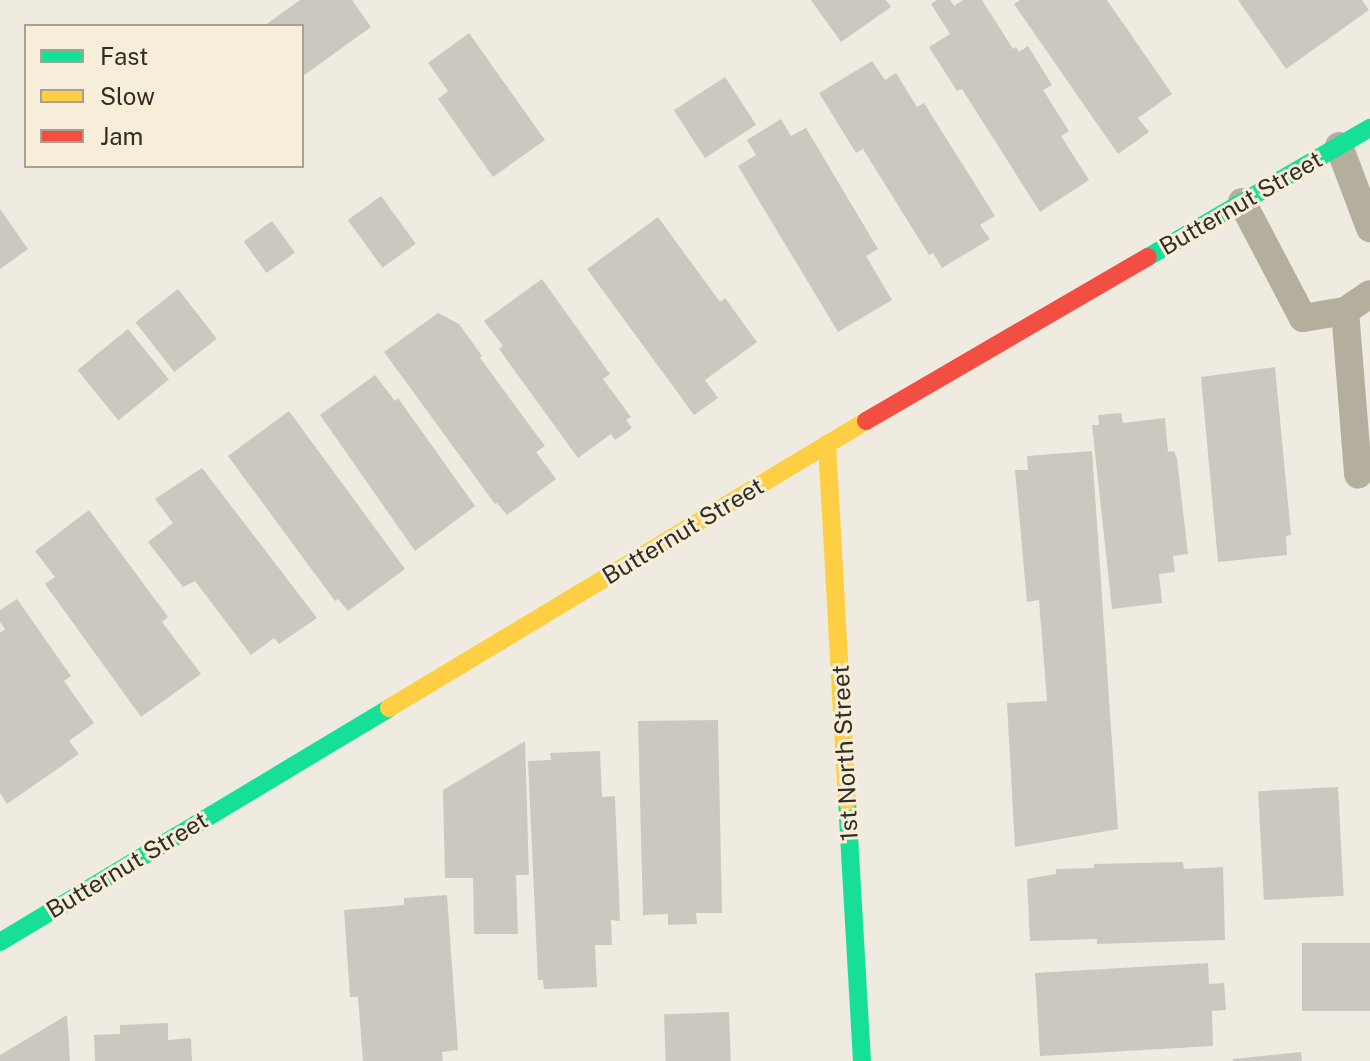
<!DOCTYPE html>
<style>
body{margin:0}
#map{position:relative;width:1370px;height:1061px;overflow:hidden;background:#f0ebe0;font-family:"Public Sans",sans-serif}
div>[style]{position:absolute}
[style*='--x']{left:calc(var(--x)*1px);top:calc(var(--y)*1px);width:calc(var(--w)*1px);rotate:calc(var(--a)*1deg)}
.building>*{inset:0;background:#ccc8bf;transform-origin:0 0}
.lane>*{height:28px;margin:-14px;padding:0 14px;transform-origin:14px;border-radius:14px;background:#b4ae9e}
.fast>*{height:18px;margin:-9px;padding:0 9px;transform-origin:9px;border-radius:9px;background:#16e098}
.slow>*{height:18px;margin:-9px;padding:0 9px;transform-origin:9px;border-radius:9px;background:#ffcf43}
.jam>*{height:18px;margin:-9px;padding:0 9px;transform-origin:9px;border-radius:9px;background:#f24e42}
span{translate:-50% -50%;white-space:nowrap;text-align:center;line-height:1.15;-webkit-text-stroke:6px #f7eed9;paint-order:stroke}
.street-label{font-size:24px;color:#312d25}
.legend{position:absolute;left:24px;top:24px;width:280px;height:144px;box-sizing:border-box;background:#f7eed9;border:2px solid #a8a191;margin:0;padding:10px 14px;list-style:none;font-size:24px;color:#312d25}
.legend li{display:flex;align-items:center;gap:16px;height:40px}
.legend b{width:40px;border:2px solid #a8a191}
</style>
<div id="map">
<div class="building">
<div style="clip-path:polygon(300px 0,352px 0,371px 27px,303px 76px,302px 26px,264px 26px)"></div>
<div style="clip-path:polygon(811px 0,886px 0,891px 7px,841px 42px)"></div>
<div style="clip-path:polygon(937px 0,950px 0,954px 6px,963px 0,982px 0,1013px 49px,1016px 47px,1019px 52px,1028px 46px,1052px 85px,1043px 90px,1069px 131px,1061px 136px,1089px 180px,1040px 212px,962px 89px,957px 91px,929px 47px,950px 34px,931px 4px)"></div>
<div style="clip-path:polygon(1020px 0,1107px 0,1172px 94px,1138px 118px,1149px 132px,1118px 154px,1014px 4px)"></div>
<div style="clip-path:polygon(1238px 0,1362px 0,1369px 10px,1286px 69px)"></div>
<div style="clip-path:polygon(469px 33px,545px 140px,493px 177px,438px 99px,448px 91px,428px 63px)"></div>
<div style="clip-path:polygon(872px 61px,885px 80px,896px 73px,917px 107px,924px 103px,995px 216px,980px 225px,990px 239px,942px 268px,933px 253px,929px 255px,863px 149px,856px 153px,819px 93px)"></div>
<div style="left:725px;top:77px;width:57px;height:61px;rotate:57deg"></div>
<div style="clip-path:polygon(781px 119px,791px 136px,806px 128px,878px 249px,866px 256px,892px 300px,838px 332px,738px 166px,756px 155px,747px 140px)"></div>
<div style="left:381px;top:196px;width:59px;height:41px;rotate:54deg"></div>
<div style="clip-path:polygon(0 209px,28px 249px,0 269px)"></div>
<div style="clip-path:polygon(658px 217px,720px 302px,725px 298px,757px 342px,705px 380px,718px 398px,694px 415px,587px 269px)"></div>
<div style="left:272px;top:221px;width:39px;height:35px;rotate:54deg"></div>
<div style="clip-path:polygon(542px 279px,610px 374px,603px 379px,631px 417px,626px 420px,632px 428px,615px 440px,611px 434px,578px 458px,499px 349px,503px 346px,484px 321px)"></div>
<div style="left:178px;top:289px;width:63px;height:54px;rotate:52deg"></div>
<div style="clip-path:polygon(438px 313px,459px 324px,482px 356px,480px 358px,545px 446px,536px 452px,556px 479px,507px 515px,497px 503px,495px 504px,384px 352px)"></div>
<div style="left:128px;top:329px;width:65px;height:65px;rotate:51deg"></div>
<div style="clip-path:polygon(1275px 367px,1291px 535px,1286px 536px,1287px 555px,1218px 562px,1201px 377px)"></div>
<div style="clip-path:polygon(375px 375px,395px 401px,398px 398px,475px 506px,415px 551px,320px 415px)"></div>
<div style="clip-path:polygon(289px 411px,405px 569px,348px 611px,338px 599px,335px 601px,228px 456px)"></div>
<div style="clip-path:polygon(1121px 413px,1123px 423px,1165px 418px,1168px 452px,1174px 451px,1177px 459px,1188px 554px,1173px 556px,1175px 572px,1159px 574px,1162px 603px,1112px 609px,1092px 425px,1099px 425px,1098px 415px)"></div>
<div style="clip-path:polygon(1092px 451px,1118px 829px,1015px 847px,1007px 703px,1047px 701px,1039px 600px,1027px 602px,1015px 470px,1028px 470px,1027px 456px)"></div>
<div style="clip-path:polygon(202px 468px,317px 618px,279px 644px,274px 638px,251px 655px,195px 581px,183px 587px,148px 542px,173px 523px,155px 499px)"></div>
<div style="clip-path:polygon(89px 510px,168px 617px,162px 622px,201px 674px,141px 717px,45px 584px,55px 577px,35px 551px)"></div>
<div style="clip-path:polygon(17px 599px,71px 676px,64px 681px,94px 723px,69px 741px,79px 754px,7px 804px,0 793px,0 633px,5px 629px,0 622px,0 610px)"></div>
<div style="clip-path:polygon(718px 720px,722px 913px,696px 913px,697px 924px,668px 925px,668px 914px,643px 915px,638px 721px)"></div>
<div style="clip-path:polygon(525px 741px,529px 875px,516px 875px,518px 934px,474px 934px,473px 878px,445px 878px,443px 790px)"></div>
<div style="clip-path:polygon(600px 751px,602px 797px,615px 796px,620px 921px,611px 920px,612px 945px,595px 945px,597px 987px,544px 989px,543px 980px,538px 980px,528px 761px,551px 760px,550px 753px)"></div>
<div style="left:1338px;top:787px;width:109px;height:80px;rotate:87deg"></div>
<div style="clip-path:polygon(1183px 862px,1184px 869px,1223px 867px,1225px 940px,1097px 944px,1097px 939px,1030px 941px,1027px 879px,1056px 874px,1056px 869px,1094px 868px,1094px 864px)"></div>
<div style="clip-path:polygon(447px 895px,458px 1050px,442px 1052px,443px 1061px,363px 1061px,358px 997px,350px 997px,344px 910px,404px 905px,404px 898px)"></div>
<div style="left:1370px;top:943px;width:68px;height:68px;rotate:90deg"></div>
<div style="clip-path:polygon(1208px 963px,1209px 984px,1224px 983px,1226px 1010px,1212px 1011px,1213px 1046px,1040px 1056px,1035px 973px)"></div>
<div style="left:729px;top:1012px;width:49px;height:65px;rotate:88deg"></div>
<div style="clip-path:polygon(67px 1015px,70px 1061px,0 1061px,0 1055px)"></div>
<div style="clip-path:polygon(168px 1023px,168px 1040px,191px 1038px,192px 1061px,95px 1061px,94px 1035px,120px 1034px,120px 1025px)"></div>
<div style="clip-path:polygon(1301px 1052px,1302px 1061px,1233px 1061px,1233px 1059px)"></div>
</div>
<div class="lane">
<div style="--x:1339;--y:146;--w:88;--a:69.3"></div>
<div style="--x:1242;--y:202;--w:131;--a:62.3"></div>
<div style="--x:1303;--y:318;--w:43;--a:-9.5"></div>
<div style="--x:1345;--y:311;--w:30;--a:-34"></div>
<div style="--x:1345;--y:311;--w:164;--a:85.4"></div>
</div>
<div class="fast">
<div style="--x:1148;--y:257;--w:257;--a:-30.2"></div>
<div style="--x:847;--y:801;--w:260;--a:86.7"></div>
<div style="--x:0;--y:942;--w:454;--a:-31"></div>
</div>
<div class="slow">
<div style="--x:827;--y:444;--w:358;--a:86.8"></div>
<div style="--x:389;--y:708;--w:557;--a:-31.03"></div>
</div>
<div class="jam">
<div style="--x:866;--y:421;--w:326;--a:-30.2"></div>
</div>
<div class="street-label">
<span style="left:1241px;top:203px;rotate:-30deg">Butternut Street</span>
<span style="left:683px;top:531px;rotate:-31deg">Butternut Street</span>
<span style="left:845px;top:753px;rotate:-93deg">1st North Street</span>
<span style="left:127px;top:865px;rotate:-31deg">Butternut Street</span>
</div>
<ul class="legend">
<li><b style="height:10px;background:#16e098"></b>Fast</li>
<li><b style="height:10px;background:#ffcf43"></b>Slow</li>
<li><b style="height:10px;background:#f24e42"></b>Jam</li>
</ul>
</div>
